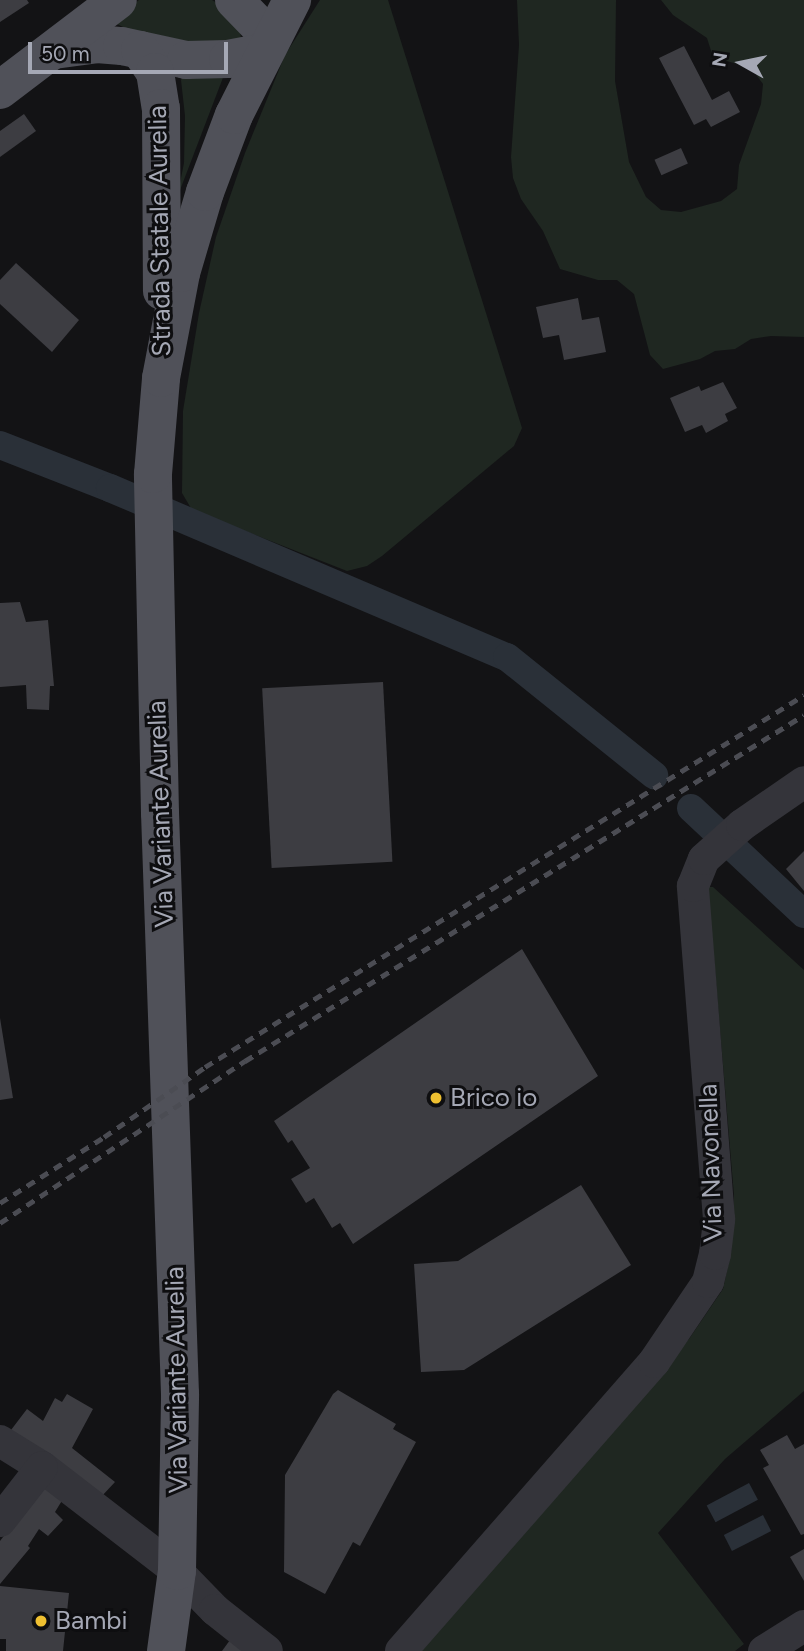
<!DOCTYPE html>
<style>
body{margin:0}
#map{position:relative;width:804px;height:1651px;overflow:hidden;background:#131315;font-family:Figtree,sans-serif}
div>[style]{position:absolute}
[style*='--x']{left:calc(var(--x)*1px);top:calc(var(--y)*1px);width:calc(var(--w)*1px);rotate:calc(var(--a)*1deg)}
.green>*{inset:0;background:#1f2721}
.water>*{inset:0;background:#2a3038;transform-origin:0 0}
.canal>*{height:28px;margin:-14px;padding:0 14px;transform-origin:14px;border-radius:14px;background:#2a3038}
.building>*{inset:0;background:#3d3d42;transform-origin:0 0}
.minor>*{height:32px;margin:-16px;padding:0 16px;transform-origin:16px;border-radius:16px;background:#34343a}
.major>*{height:38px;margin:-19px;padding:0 19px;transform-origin:19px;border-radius:19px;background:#505159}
.rail>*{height:5px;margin-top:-2.5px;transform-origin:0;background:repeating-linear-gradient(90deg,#4b4c53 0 9px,transparent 0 16px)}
.dots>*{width:19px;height:19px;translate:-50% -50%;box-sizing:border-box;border:4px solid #0e0e10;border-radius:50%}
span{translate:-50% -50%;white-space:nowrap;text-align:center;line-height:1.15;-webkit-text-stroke:6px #0e0e10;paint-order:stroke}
.street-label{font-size:26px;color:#a5a8b5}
.poi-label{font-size:26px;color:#a5a8b5}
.left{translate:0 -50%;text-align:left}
.north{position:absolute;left:706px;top:28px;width:70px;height:70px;-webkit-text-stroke:5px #0e0e10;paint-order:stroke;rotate:279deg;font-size:19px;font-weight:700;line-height:28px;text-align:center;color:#a5a8b5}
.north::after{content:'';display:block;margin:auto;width:24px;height:32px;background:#a5a8b5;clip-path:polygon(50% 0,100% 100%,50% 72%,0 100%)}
.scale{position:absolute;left:28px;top:42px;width:200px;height:32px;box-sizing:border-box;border:4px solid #a5a8b5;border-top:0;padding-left:9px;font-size:21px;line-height:24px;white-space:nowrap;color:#a5a8b5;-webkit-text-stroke:5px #0e0e10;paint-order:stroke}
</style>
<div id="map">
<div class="green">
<div style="clip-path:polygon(139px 0,212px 0,222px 6px,240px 28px,241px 40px,226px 49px,127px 29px,111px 21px)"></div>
<div style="clip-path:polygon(320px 0,388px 0,522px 428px,514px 446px,382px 556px,367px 566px,347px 571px,192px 510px,182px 493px,183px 411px,199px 313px,216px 237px,245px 153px,285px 55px)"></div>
<div style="clip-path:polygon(517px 0,616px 0,615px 81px,629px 162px,646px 197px,661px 210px,681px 212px,721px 201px,737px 189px,739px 165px,761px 104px,763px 84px,751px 68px,713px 57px,707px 38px,673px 15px,661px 0,804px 0,804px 337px,771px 336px,751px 339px,735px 349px,715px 351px,700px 359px,663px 369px,650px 355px,634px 294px,617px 280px,598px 280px,560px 269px,543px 231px,521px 199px,513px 178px,511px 157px,519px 45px)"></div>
<div style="clip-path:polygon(184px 74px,224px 75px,177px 198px,184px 163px,185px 116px,181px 80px)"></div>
<div style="clip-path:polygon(708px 887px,713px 887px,804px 970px,804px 1391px,725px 1459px,658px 1533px,744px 1644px,735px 1651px,413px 1651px,689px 1339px,723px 1289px,731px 1253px,734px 1195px)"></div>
</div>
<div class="water">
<div style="left:749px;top:1483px;width:19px;height:48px;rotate:62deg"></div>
<div style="left:763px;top:1515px;width:18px;height:44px;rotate:63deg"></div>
</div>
<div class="canal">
<div style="--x:0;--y:445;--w:118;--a:21.4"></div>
<div style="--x:110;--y:488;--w:431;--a:23.1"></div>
<div style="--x:507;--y:657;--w:189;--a:38.8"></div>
<div style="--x:691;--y:808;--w:155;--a:43.2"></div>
</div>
<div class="building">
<div style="clip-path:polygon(0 0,27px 0,29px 3px,0 22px)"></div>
<div style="clip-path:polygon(684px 46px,712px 100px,729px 91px,740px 112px,711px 127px,706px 119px,694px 125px,659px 58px)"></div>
<div style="clip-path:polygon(24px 114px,36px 131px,0 157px,0 131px)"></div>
<div style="left:681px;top:148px;width:17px;height:29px;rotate:66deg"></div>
<div style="clip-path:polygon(16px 263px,79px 320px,52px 352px,0 304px,0 280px)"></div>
<div style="clip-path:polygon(578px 298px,582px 320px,599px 317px,606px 352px,564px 360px,559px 335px,543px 338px,536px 307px)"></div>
<div style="clip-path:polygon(723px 382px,737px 408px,725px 414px,728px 421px,706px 433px,702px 425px,685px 432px,670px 398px,699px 386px,701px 391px)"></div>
<div style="clip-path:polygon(20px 602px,26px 622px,48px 620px,54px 686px,50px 686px,49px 710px,27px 709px,26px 685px,0 687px,0 603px)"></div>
<div style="left:383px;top:682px;width:180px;height:121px;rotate:87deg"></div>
<div style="clip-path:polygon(804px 851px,804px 891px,786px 869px)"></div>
<div style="clip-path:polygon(522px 949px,598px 1076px,353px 1244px,340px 1223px,332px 1228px,314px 1198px,306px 1203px,291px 1179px,310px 1168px,292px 1140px,288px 1143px,274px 1121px)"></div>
<div style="clip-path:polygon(0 1018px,13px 1098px,0 1100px)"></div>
<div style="clip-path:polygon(581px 1185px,631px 1265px,464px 1370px,421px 1372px,414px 1264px,458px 1261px)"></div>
<div style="clip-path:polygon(338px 1390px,396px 1424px,393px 1429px,416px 1442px,360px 1546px,353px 1542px,325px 1594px,284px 1572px,285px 1475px,333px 1394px)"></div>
<div style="clip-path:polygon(67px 1394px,93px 1409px,72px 1448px,115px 1482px,101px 1497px,11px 1430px,27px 1409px,43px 1421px,55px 1398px,62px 1402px)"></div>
<div style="clip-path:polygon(787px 1435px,795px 1449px,804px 1444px,804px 1534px,801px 1535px,763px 1468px,769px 1465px,760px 1450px)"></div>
<div style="clip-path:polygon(45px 1481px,66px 1494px,55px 1512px,63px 1520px,48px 1536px,39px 1529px,28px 1546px,30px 1548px,0 1584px,0 1541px)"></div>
<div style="clip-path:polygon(804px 1549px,804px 1581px,790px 1557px)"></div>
<div style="clip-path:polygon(0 1586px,69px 1593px,63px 1651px,6px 1651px,6px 1639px,0 1639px)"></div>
<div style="clip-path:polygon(230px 1640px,245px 1651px,222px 1651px)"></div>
</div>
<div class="minor">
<div style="--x:0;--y:1441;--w:49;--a:31.8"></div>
<div style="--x:42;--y:1467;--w:170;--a:37.6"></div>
<div style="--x:177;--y:1571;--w:54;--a:45.7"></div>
<div style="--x:215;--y:1610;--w:66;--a:38.3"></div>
<div style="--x:0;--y:1521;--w:68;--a:-52.1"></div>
<div style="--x:401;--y:1651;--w:384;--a:-48.8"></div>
<div style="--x:654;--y:1362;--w:97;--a:-56"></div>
<div style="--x:708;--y:1282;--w:29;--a:-76"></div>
<div style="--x:715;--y:1254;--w:35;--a:-83"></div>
<div style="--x:719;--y:1219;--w:334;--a:-94.5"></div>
<div style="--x:693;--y:886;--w:29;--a:-68"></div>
<div style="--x:704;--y:859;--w:51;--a:-41.8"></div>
<div style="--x:742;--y:825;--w:75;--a:-34.7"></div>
<div style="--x:764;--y:1651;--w:47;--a:-32"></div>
</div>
<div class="major">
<div style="--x:234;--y:0;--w:53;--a:45.8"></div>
<div style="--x:54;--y:50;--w:43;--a:-7.9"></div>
<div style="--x:97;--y:44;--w:25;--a:5"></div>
<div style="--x:122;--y:46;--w:66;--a:12.3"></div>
<div style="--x:186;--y:60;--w:42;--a:-1.4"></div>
<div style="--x:228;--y:59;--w:37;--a:-11"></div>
<div style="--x:140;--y:50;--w:27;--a:56"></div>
<div style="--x:155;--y:72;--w:36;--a:81"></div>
<div style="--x:161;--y:108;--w:183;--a:89.7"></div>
<div style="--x:0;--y:90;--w:148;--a:-37.3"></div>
<div style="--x:166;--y:1651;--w:81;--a:-82.2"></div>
<div style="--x:177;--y:1571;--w:177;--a:-89"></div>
<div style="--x:180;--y:1394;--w:581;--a:-91.97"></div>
<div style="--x:160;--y:813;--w:339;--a:-91.2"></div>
<div style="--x:153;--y:474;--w:96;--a:-85.2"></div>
<div style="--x:161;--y:378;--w:107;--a:-79.2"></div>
<div style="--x:181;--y:273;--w:84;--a:-73.5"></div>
<div style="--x:205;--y:192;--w:82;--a:-69.4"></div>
<div style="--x:234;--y:115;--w:129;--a:-63.2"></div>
</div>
<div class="rail">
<div style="--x:0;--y:1203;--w:123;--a:-32.4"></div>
<div style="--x:104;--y:1137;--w:123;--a:-34.7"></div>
<div style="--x:205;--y:1067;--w:705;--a:-31.84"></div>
<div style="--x:0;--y:1223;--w:294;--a:-33.5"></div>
<div style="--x:245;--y:1061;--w:657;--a:-31.76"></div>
</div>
<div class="dots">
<div style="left:436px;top:1098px;background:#efc031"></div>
<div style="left:41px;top:1621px;background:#efc031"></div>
</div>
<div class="street-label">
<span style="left:160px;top:231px;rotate:-91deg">Strada Statale Aurelia</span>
<span style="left:161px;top:814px;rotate:-92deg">Via Variante Aurelia</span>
<span style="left:711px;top:1163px;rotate:-92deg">Via Navonella</span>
<span style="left:177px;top:1380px;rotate:-91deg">Via Variante Aurelia</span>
</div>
<div class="poi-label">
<span class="left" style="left:450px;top:1098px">Brico io</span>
<span class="left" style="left:55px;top:1621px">Bambi</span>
</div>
<div class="north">N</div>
<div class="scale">50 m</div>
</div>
